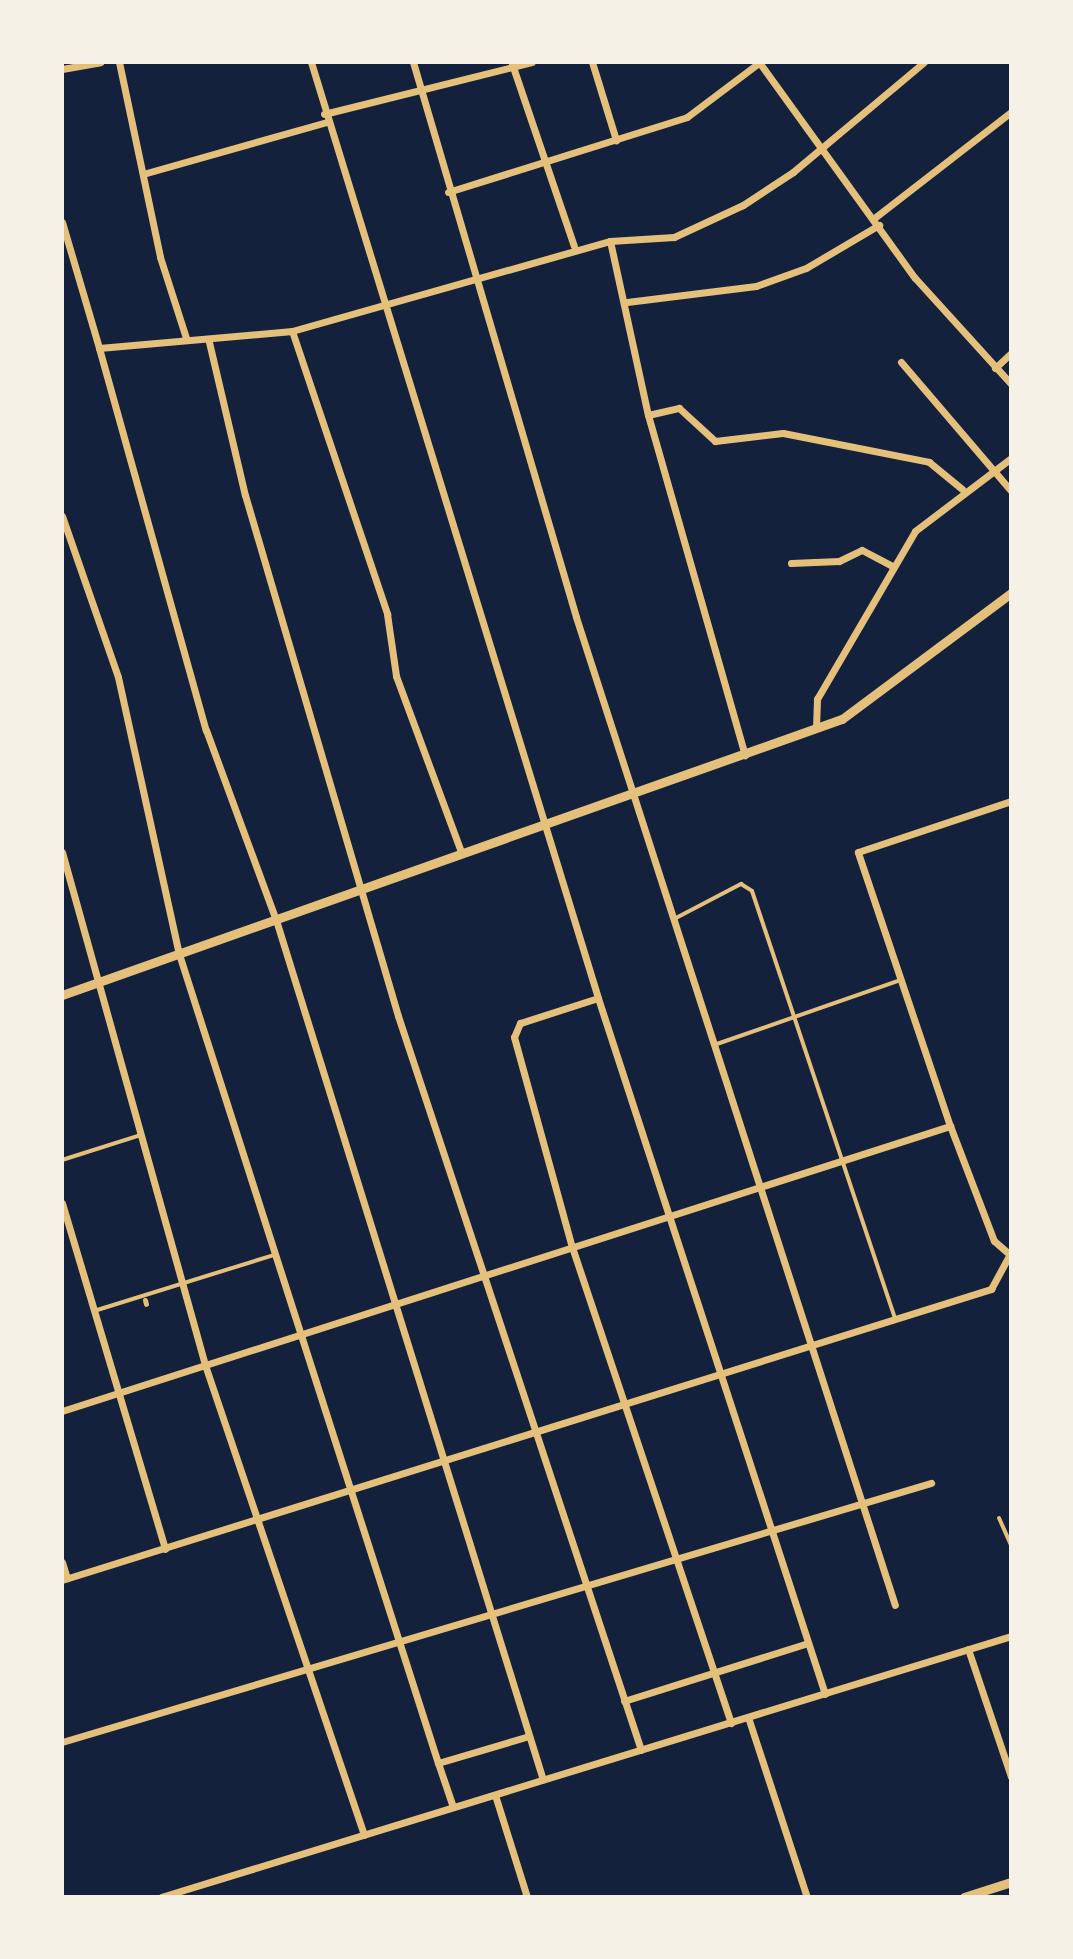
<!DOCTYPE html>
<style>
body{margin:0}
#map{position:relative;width:1073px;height:1959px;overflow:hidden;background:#14213d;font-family:Quicksand,sans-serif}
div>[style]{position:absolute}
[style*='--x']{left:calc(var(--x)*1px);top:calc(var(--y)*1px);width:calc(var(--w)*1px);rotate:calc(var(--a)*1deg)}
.service>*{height:4px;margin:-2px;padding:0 2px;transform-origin:2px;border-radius:2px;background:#e5c07b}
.pedestrian>*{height:5px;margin:-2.5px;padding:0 2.5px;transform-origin:2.5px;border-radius:2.5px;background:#e5c07b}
.minor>*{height:7px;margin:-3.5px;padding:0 3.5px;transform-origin:3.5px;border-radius:3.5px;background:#e5c07b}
.tertiary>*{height:9px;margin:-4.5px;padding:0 4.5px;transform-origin:4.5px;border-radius:4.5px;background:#e5c07b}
span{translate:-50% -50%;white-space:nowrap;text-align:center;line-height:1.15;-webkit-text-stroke:6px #f6f1e7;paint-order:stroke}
.frame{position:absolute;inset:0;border:64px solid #f6f1e7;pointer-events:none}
</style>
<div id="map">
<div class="service">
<div style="--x:674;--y:919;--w:76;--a:-27.6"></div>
<div style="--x:741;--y:884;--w:13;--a:32"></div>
<div style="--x:752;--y:891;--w:451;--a:71.5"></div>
<div style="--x:714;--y:1045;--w:198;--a:-19.2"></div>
<div style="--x:62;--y:1160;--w:83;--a:-17.6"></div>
<div style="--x:94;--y:1311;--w:189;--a:-17.3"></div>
<div style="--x:999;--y:1518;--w:30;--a:66"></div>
</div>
<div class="pedestrian">
<div style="--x:145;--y:1300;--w:4;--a:76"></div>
</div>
<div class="minor">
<div style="--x:119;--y:62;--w:199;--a:78.1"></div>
<div style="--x:160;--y:257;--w:85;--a:72.2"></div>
<div style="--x:311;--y:62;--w:979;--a:72.95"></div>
<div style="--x:598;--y:998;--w:82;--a:162.2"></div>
<div style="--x:520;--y:1023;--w:15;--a:113"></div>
<div style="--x:514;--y:1037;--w:218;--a:74.6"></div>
<div style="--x:572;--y:1247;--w:502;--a:71.53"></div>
<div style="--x:413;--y:62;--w:578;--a:73.63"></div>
<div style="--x:576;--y:617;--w:1038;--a:72.11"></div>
<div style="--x:592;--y:62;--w:82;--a:72.9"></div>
<div style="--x:759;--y:62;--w:266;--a:54.2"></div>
<div style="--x:915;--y:278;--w:143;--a:47.8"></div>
<div style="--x:512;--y:64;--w:192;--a:71.2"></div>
<div style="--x:62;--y:69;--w:39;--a:-10"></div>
<div style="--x:324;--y:114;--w:214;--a:-14"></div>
<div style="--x:143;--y:174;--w:191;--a:-15.8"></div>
<div style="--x:448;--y:192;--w:250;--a:-17.4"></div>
<div style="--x:687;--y:117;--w:91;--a:-37"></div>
<div style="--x:873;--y:219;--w:175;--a:-37.8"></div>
<div style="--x:62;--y:222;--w:131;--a:73.6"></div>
<div style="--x:99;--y:348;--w:194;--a:-5"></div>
<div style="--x:292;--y:331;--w:330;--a:-15.8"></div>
<div style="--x:610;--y:241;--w:178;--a:77.7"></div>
<div style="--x:648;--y:415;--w:354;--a:74.1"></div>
<div style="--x:610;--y:241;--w:64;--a:-3.6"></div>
<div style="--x:674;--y:237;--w:76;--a:-24.9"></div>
<div style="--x:743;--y:205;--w:60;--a:-33.4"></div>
<div style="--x:793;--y:172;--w:171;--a:-40"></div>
<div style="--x:627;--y:302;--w:130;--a:-7.1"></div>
<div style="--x:756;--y:286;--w:53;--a:-19.8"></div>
<div style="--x:806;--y:268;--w:85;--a:-30.5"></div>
<div style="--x:292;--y:331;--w:299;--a:71.4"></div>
<div style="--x:387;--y:614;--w:63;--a:81.7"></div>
<div style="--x:396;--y:676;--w:188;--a:69.7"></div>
<div style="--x:209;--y:342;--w:157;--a:76.8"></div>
<div style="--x:245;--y:495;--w:543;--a:73.63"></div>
<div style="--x:398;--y:1016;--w:773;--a:71.68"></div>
<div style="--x:99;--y:348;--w:397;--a:74.4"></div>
<div style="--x:206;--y:730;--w:202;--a:69.8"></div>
<div style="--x:276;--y:920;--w:900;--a:72.75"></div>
<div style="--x:901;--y:362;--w:170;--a:49.5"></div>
<div style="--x:995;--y:368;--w:22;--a:-43"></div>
<div style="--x:648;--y:415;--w:32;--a:-13"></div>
<div style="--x:679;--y:408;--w:49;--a:42.5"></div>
<div style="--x:715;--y:441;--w:68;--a:-6.7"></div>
<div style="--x:783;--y:433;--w:149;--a:11.2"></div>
<div style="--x:929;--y:462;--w:43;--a:39.3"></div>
<div style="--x:62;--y:516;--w:170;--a:70.8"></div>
<div style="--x:118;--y:677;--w:284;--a:77.6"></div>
<div style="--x:179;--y:954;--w:849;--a:72.25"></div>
<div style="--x:791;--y:563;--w:48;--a:-2.4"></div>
<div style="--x:839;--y:561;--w:25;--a:-26"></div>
<div style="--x:862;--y:550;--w:34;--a:28"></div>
<div style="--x:816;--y:728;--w:29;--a:-88"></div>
<div style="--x:817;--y:699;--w:194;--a:-59.7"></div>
<div style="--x:915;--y:531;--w:121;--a:-37.2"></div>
<div style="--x:62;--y:852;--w:533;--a:74.42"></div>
<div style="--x:205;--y:1365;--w:496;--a:71.3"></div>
<div style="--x:598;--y:998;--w:732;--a:71.94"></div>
<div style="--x:62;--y:1203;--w:361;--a:73.4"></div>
<div style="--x:1008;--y:1253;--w:18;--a:-139"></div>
<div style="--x:994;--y:1241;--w:123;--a:-110.9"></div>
<div style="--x:950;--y:1126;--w:289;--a:-108.6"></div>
<div style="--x:858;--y:852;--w:161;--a:-18.4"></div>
<div style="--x:62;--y:1411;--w:933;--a:-17.79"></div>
<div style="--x:62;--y:1562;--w:17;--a:73"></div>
<div style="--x:62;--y:1580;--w:974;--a:-17.39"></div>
<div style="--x:991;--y:1289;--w:42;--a:-61.6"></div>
<div style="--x:968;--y:1649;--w:135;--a:71.4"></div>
<div style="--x:624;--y:1701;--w:193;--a:-17.5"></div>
<div style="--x:748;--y:1717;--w:189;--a:71.9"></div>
<div style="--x:62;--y:1742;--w:907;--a:-16.6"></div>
<div style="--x:495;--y:1795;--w:107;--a:72.6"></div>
<div style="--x:453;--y:1807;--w:46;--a:-108.8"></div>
<div style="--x:438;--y:1763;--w:95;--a:-16.5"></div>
<div style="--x:161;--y:1897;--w:889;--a:-17.07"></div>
</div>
<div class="tertiary">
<div style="--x:62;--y:995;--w:827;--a:-19.49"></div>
<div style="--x:842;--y:719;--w:211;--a:-36.7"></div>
<div style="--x:964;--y:1897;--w:49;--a:-17.7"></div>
</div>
<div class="frame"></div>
</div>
